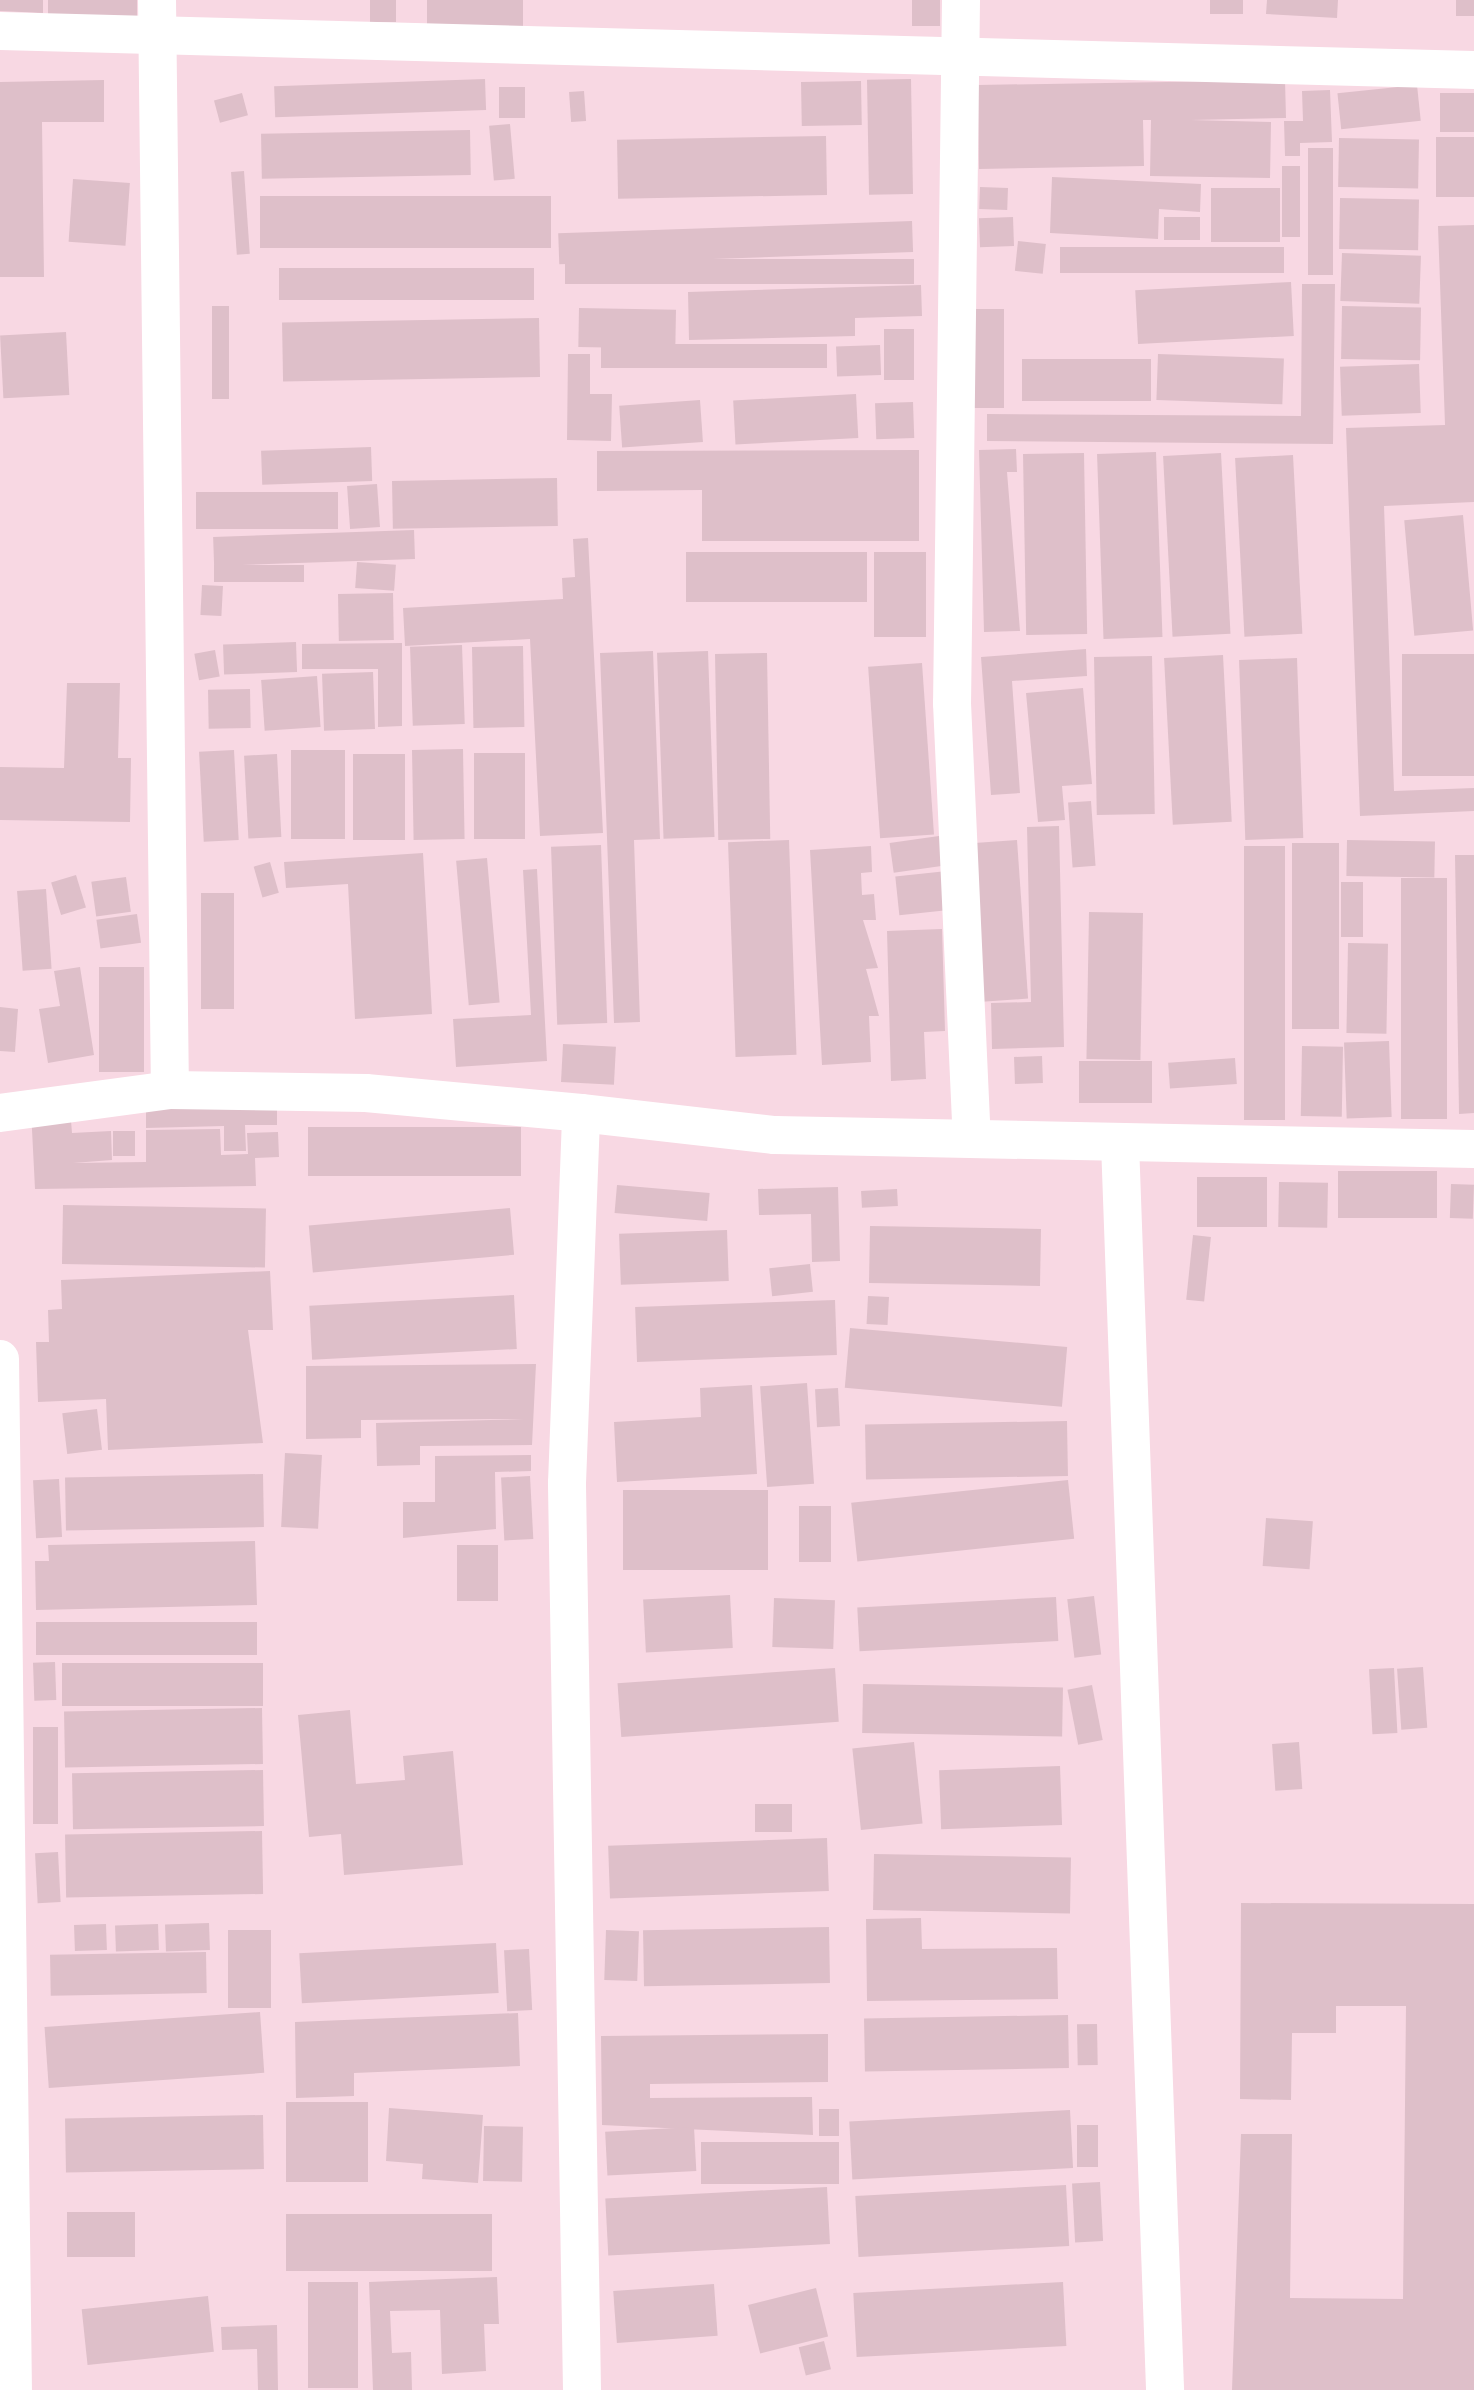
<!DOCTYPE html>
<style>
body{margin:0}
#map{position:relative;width:1474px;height:2390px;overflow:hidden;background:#f8d8e3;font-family:"Playfair Display",serif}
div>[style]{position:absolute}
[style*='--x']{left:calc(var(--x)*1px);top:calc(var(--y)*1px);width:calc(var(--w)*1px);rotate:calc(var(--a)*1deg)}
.building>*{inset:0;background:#debfc9;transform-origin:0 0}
.minor>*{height:38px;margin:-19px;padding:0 19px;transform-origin:19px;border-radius:19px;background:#fff}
span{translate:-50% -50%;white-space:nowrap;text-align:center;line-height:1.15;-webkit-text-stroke:8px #fff;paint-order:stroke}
</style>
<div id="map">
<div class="building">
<div style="clip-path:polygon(0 0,43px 0,43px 13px,0 11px)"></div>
<div style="left:48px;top:0;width:89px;height:21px"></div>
<div style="left:370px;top:0;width:26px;height:22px"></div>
<div style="left:427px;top:0;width:96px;height:27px"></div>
<div style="left:912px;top:0;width:28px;height:26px"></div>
<div style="left:1210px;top:0;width:33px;height:14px"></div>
<div style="clip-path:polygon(1267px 0,1338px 0,1337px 18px,1266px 14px)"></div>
<div style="left:1456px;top:0;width:18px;height:16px"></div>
<div style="left:485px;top:79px;width:31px;height:211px;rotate:88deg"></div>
<div style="left:911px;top:79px;width:115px;height:44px;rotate:89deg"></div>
<div style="clip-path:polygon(104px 80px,104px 122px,42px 122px,44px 277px,0 277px,0 82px)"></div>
<div style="clip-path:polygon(1285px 80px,1286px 118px,1191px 120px,1271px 122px,1270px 178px,1150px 176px,1151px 120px,1143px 120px,1144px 166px,979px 169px,978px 85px)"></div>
<div style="left:861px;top:81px;width:44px;height:60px;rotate:89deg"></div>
<div style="left:1417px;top:85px;width:36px;height:80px;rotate:84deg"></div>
<div style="left:499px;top:87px;width:26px;height:31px"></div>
<div style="clip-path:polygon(1330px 90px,1332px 142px,1300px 143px,1300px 156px,1285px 156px,1284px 121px,1303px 121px,1302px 91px)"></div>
<div style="left:584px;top:91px;width:30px;height:15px;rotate:86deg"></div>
<div style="left:242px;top:93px;width:23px;height:29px;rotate:75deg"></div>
<div style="left:1474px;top:93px;width:39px;height:34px;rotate:90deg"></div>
<div style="left:510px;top:124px;width:55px;height:21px;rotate:85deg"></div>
<div style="left:470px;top:130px;width:45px;height:209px;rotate:89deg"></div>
<div style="left:826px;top:136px;width:59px;height:209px;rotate:89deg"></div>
<div style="left:1474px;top:137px;width:60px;height:38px;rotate:90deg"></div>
<div style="left:1339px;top:138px;width:80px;height:49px;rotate:1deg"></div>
<div style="left:1333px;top:148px;width:127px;height:25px;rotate:90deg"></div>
<div style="left:1282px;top:166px;width:18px;height:71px"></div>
<div style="left:244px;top:171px;width:83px;height:13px;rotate:86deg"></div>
<div style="clip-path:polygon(1052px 177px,1201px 184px,1200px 212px,1159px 209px,1158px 239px,1050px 233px)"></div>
<div style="left:73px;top:179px;width:57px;height:63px;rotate:4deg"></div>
<div style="left:980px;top:187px;width:28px;height:22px;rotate:2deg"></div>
<div style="left:1211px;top:188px;width:69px;height:54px"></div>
<div style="left:551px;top:196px;width:52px;height:291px;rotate:90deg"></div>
<div style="left:1340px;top:198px;width:79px;height:51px;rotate:1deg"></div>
<div style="left:1013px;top:217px;width:29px;height:34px;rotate:88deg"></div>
<div style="left:1164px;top:217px;width:36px;height:23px"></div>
<div style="left:912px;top:221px;width:31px;height:354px;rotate:88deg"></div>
<div style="clip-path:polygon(1474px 225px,1474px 502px,1384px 506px,1394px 791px,1474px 788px,1474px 811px,1360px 816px,1346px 428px,1445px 425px,1438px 226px)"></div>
<div style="left:1018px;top:241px;width:28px;height:30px;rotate:6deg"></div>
<div style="left:1060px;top:247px;width:224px;height:26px"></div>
<div style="left:1342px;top:253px;width:79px;height:48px;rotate:2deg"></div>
<div style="left:914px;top:259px;width:25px;height:349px;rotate:90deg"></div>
<div style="left:534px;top:268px;width:32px;height:255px;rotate:90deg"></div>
<div style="left:1291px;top:282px;width:54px;height:156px;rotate:87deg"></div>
<div style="clip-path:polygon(1302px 284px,1335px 284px,1333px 444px,987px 441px,987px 414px,1301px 416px)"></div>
<div style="clip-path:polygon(921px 285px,922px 316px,855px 318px,855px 336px,689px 340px,688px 292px)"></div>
<div style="left:212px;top:306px;width:17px;height:93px"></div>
<div style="left:1342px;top:306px;width:79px;height:53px;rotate:1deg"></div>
<div style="left:579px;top:308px;width:97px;height:39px;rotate:1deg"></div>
<div style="left:973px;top:309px;width:31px;height:99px"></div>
<div style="left:539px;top:318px;width:59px;height:257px;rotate:89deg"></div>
<div style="left:914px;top:329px;width:51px;height:30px;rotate:90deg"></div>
<div style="left:66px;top:332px;width:63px;height:66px;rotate:87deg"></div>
<div style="left:827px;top:344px;width:24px;height:226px;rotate:90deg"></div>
<div style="left:880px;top:345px;width:30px;height:44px;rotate:88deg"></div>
<div style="clip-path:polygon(568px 354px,590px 354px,590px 394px,612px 394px,611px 441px,567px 440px)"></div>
<div style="left:1158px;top:354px;width:126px;height:46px;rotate:2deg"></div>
<div style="left:1022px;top:359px;width:129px;height:42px"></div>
<div style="left:1419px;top:364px;width:49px;height:79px;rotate:88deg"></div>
<div style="left:856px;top:394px;width:44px;height:123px;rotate:87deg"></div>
<div style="left:700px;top:400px;width:42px;height:81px;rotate:86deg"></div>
<div style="left:913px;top:402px;width:36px;height:38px;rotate:88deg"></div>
<div style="left:371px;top:447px;width:34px;height:110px;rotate:88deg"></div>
<div style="clip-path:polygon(1016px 449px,1017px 472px,1007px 472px,1020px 631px,984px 632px,979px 450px)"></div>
<div style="clip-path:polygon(919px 450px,919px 541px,702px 541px,702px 490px,597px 491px,597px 451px)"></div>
<div style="left:1156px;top:452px;width:185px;height:59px;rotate:88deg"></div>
<div style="left:1084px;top:453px;width:181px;height:61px;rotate:89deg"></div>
<div style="left:1221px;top:453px;width:181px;height:58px;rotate:87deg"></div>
<div style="left:1293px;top:455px;width:179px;height:58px;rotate:87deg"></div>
<div style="left:557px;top:478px;width:48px;height:165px;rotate:89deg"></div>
<div style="left:377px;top:484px;width:43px;height:30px;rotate:86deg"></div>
<div style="left:338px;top:492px;width:37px;height:142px;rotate:90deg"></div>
<div style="left:1463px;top:515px;width:116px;height:59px;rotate:85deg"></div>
<div style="left:414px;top:530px;width:29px;height:201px;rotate:88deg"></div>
<div style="clip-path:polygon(588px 538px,603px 833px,540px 836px,530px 639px,405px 646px,403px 608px,563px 599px,562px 578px,575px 577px,573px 539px)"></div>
<div style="left:686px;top:552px;width:181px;height:50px"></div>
<div style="left:874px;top:552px;width:52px;height:85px"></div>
<div style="left:357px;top:562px;width:39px;height:26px;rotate:4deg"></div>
<div style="left:214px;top:565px;width:90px;height:17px"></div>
<div style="left:202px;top:585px;width:21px;height:30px;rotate:3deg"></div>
<div style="left:393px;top:593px;width:47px;height:55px;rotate:89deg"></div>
<div style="left:296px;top:642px;width:30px;height:73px;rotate:88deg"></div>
<div style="clip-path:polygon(402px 643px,402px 726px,378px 727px,378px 669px,302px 669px,302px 644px)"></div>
<div style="left:462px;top:645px;width:79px;height:52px;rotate:88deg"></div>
<div style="left:523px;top:646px;width:81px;height:51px;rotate:89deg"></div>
<div style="clip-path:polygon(1086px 649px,1087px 676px,1012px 681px,1020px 793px,991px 795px,981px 657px)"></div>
<div style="left:215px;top:650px;width:27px;height:21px;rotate:80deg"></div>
<div style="clip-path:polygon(653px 651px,660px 839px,634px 840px,640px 1022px,614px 1023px,600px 653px)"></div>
<div style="left:708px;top:651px;width:186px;height:51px;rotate:88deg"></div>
<div style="left:767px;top:653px;width:186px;height:52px;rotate:89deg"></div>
<div style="left:1474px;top:654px;width:122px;height:72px;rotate:90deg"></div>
<div style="left:1223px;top:655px;width:167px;height:59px;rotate:87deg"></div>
<div style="left:1152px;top:656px;width:158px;height:58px;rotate:89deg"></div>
<div style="left:1297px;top:658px;width:180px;height:58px;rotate:88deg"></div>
<div style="left:922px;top:663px;width:172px;height:54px;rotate:86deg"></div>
<div style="left:373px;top:672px;width:57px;height:51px;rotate:88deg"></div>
<div style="left:317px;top:676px;width:51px;height:56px;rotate:86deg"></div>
<div style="clip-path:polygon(67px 683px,120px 683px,118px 758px,131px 758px,130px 822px,0 820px,0 767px,64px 768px)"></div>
<div style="clip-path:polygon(1083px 688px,1092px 784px,1062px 786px,1065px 820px,1038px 822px,1026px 693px)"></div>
<div style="left:250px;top:689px;width:39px;height:42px;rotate:89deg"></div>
<div style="left:463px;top:749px;width:90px;height:51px;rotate:89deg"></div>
<div style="left:234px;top:750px;width:90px;height:35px;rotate:87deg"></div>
<div style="left:291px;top:750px;width:54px;height:89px"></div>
<div style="left:474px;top:753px;width:51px;height:86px"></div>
<div style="left:277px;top:754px;width:83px;height:33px;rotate:87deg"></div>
<div style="left:353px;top:754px;width:52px;height:86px"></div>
<div style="left:1091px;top:801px;width:65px;height:23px;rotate:86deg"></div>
<div style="clip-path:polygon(1059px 826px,1064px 1047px,992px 1049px,991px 1003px,1031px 1002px,1027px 827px)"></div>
<div style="left:946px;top:835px;width:30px;height:57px;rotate:82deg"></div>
<div style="left:789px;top:840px;width:215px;height:61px;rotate:88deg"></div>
<div style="left:1017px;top:840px;width:159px;height:46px;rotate:86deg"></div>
<div style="left:1347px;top:840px;width:88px;height:36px;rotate:1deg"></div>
<div style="left:1339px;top:843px;width:186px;height:47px;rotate:90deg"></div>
<div style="left:601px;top:845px;width:178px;height:50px;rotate:88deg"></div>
<div style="clip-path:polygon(871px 846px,872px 872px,861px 873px,862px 895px,874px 894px,876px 920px,863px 920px,878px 968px,866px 969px,879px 1016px,869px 1016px,871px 1062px,822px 1065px,810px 850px)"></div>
<div style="left:1244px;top:846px;width:41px;height:274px"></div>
<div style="clip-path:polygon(423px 853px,432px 1014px,355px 1019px,348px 884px,286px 888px,284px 862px)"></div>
<div style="clip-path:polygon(1455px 855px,1474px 855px,1474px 1113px,1459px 1114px)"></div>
<div style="left:487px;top:858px;width:145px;height:31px;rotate:85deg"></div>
<div style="left:270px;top:862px;width:32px;height:17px;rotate:74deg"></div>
<div style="clip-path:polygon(537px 869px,547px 1061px,456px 1067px,453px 1019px,531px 1015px,523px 870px)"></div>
<div style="left:947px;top:871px;width:39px;height:52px;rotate:84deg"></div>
<div style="left:76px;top:875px;width:34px;height:26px;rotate:73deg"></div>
<div style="left:126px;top:877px;width:35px;height:35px;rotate:82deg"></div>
<div style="left:1401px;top:878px;width:46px;height:241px"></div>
<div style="left:1341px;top:882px;width:22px;height:55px"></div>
<div style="left:46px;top:889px;width:80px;height:29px;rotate:86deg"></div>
<div style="left:201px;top:893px;width:33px;height:116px"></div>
<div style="left:1089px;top:912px;width:54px;height:147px;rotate:1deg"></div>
<div style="left:137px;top:914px;width:29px;height:41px;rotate:82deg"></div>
<div style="clip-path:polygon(942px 929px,945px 1031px,924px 1032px,926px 1079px,891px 1081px,887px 931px)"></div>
<div style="left:1348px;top:943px;width:40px;height:90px;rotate:1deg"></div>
<div style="clip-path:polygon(80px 967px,94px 1055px,48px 1063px,39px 1009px,60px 1006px,54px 971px)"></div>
<div style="left:144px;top:967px;width:105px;height:45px;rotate:90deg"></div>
<div style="clip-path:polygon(0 1007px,18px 1009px,15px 1052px,0 1051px)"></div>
<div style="left:1389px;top:1041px;width:76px;height:45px;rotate:88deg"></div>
<div style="left:563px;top:1044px;width:53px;height:38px;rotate:3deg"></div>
<div style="left:1302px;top:1046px;width:41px;height:70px;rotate:1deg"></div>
<div style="left:1042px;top:1056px;width:27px;height:28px;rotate:88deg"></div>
<div style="left:1235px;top:1058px;width:26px;height:67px;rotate:86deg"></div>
<div style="left:1152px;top:1061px;width:42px;height:73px;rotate:90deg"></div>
<div style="clip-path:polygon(277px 1099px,277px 1125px,245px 1125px,246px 1151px,224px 1151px,224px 1126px,146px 1128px,146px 1102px)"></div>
<div style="clip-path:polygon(70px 1108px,72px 1133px,111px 1131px,112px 1160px,73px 1163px,146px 1162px,146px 1130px,220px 1129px,221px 1155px,248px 1154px,247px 1133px,278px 1132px,279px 1157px,255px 1158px,256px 1186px,35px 1189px,31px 1110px)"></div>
<div style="left:521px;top:1127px;width:49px;height:213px;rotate:90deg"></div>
<div style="left:113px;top:1131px;width:22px;height:25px"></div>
<div style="left:1338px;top:1171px;width:99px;height:47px"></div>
<div style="left:1267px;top:1177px;width:50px;height:70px;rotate:90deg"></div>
<div style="left:1279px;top:1182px;width:49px;height:45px;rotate:1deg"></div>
<div style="left:1451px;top:1184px;width:23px;height:34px;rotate:2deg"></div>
<div style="left:617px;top:1185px;width:93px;height:28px;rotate:5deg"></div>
<div style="clip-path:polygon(838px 1187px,840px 1261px,812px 1262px,811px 1214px,759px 1215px,758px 1189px)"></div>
<div style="left:897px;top:1189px;width:17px;height:36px;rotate:87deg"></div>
<div style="left:63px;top:1205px;width:203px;height:59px;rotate:1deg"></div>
<div style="left:510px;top:1208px;width:47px;height:202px;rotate:85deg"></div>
<div style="left:870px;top:1226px;width:171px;height:57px;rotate:1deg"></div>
<div style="left:727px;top:1230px;width:51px;height:108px;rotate:88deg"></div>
<div style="left:1193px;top:1235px;width:18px;height:65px;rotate:6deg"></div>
<div style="left:810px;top:1264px;width:28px;height:41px;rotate:84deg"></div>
<div style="clip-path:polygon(270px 1271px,273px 1330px,248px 1330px,263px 1443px,108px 1450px,106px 1399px,38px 1402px,36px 1342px,49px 1342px,48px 1310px,62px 1309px,61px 1280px)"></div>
<div style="left:514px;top:1295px;width:54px;height:205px;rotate:87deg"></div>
<div style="left:868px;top:1296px;width:21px;height:28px;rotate:3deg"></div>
<div style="left:835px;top:1300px;width:55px;height:200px;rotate:88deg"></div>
<div style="left:850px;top:1328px;width:218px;height:60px;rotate:5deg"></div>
<div style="clip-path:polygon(536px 1364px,532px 1445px,420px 1446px,420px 1465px,377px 1466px,376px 1423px,524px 1419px,361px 1420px,361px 1438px,306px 1439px,306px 1366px)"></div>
<div style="left:807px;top:1383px;width:101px;height:47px;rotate:86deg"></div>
<div style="clip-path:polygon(752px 1385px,757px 1474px,617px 1482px,614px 1422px,701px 1417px,700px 1388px)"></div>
<div style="left:838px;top:1388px;width:38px;height:23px;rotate:87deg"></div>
<div style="left:97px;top:1409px;width:41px;height:35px;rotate:83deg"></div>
<div style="left:1067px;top:1421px;width:55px;height:202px;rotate:89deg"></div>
<div style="left:285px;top:1453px;width:37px;height:74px;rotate:3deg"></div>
<div style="clip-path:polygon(531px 1455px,531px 1471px,495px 1472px,496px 1529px,403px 1538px,403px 1502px,435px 1502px,435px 1456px)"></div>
<div style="left:263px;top:1474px;width:53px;height:198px;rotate:89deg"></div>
<div style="left:530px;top:1476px;width:63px;height:29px;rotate:87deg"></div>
<div style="left:59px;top:1479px;width:58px;height:26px;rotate:87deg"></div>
<div style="left:1068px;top:1480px;width:59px;height:218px;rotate:84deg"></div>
<div style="left:623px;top:1490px;width:145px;height:80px"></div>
<div style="left:799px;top:1506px;width:32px;height:56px"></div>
<div style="left:1266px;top:1518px;width:47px;height:48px;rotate:4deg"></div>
<div style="clip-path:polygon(255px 1541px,257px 1605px,36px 1610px,35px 1561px,49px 1561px,48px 1545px)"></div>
<div style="left:457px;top:1545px;width:41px;height:56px"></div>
<div style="left:730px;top:1595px;width:53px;height:87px;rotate:87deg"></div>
<div style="left:1094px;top:1596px;width:59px;height:27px;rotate:83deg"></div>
<div style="left:1056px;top:1597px;width:44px;height:199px;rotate:87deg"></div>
<div style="left:774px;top:1598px;width:61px;height:49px;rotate:2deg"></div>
<div style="left:257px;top:1622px;width:33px;height:221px;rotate:90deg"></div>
<div style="left:55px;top:1662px;width:38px;height:22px;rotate:88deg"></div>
<div style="left:263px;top:1663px;width:43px;height:201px;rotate:90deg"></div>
<div style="left:1423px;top:1667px;width:61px;height:26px;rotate:86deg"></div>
<div style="left:835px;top:1668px;width:54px;height:218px;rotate:86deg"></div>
<div style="left:1394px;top:1668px;width:65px;height:25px;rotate:87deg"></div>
<div style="left:863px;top:1684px;width:200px;height:49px;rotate:1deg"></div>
<div style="left:1092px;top:1685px;width:56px;height:25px;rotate:79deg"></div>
<div style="left:262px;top:1708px;width:56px;height:198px;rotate:89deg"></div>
<div style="clip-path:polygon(350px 1710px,356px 1784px,405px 1780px,403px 1756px,453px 1751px,463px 1865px,344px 1875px,341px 1834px,309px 1837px,298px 1715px)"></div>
<div style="left:33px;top:1727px;width:25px;height:97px"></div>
<div style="left:914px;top:1742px;width:82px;height:62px;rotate:84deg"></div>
<div style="left:1299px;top:1742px;width:47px;height:27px;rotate:86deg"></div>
<div style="left:1060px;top:1766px;width:59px;height:121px;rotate:88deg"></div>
<div style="left:263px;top:1770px;width:56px;height:191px;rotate:89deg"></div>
<div style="left:792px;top:1804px;width:28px;height:37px;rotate:90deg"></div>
<div style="left:262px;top:1831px;width:63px;height:197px;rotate:89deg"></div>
<div style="left:827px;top:1838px;width:53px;height:219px;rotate:88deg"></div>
<div style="left:58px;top:1852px;width:50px;height:23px;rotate:87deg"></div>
<div style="left:874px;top:1854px;width:197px;height:56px;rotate:1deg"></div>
<div style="clip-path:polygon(1241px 1903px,1474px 1904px,1474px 2390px,1232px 2390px,1241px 2134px,1292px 2134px,1290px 2298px,1403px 2299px,1406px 2006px,1336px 2006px,1336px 2033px,1292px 2033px,1291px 2100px,1240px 2099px)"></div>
<div style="clip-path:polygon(921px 1918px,922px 1949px,1057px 1948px,1058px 1999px,867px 2001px,866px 1919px)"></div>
<div style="left:209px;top:1923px;width:27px;height:44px;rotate:88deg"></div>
<div style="left:106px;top:1924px;width:26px;height:32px;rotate:88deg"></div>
<div style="left:158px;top:1924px;width:26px;height:43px;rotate:88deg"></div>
<div style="left:829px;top:1927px;width:56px;height:186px;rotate:89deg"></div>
<div style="left:228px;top:1930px;width:43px;height:78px"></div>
<div style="left:606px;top:1930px;width:33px;height:50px;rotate:2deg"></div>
<div style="left:496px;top:1943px;width:50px;height:197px;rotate:87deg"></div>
<div style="left:529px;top:1949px;width:61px;height:25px;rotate:87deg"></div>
<div style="left:206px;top:1952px;width:41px;height:156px;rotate:89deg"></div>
<div style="left:260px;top:2012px;width:61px;height:216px;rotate:86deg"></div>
<div style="clip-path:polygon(518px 2013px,520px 2066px,354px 2073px,354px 2096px,296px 2098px,295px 2022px)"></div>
<div style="left:1068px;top:2015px;width:53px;height:204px;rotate:89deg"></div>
<div style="left:1097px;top:2024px;width:41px;height:20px;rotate:89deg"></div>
<div style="clip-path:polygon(828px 2034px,828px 2082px,650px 2084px,650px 2098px,812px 2097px,813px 2135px,602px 2125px,601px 2036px)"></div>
<div style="left:286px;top:2102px;width:82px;height:80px"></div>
<div style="clip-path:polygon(389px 2108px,483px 2115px,478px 2183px,422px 2179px,423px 2164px,386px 2161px)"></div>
<div style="left:819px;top:2109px;width:20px;height:27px"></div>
<div style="left:1070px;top:2110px;width:58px;height:221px;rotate:87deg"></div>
<div style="left:263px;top:2115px;width:54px;height:198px;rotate:89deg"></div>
<div style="left:1077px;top:2125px;width:21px;height:42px"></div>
<div style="left:484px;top:2126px;width:39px;height:55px;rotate:1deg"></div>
<div style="left:694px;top:2127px;width:44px;height:89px;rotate:87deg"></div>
<div style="left:839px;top:2142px;width:42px;height:138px;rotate:90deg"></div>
<div style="left:1100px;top:2182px;width:59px;height:28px;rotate:87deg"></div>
<div style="left:1066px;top:2185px;width:61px;height:211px;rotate:87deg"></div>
<div style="left:827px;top:2187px;width:57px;height:222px;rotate:87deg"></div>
<div style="left:67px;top:2212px;width:68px;height:45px"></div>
<div style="left:492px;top:2214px;width:57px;height:206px;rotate:90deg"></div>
<div style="clip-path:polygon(497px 2277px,499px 2324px,484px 2324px,486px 2371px,442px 2374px,440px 2310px,390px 2311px,392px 2353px,411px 2352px,412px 2390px,373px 2390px,369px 2282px)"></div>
<div style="left:308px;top:2282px;width:50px;height:106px"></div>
<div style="left:1063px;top:2282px;width:64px;height:210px;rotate:87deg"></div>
<div style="left:714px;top:2284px;width:52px;height:101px;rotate:86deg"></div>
<div style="left:816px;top:2288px;width:50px;height:70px;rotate:76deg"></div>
<div style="left:208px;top:2296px;width:56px;height:127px;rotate:84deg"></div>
<div style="clip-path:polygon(277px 2325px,278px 2390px,258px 2390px,257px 2349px,222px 2350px,221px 2327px)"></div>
<div style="left:824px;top:2341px;width:29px;height:26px;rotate:76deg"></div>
</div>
<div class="minor">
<div style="--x:157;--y:0;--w:1090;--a:89.32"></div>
<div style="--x:961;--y:0;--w:703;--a:90.73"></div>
<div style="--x:952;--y:703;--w:433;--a:87.4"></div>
<div style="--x:0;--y:31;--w:1475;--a:1.52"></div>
<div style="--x:0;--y:1113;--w:172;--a:-7.7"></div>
<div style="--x:170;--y:1090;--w:196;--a:0.9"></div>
<div style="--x:366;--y:1093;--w:216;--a:5.3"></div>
<div style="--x:1120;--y:1143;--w:1248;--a:87.93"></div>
<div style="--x:0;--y:1359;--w:1031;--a:89.28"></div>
<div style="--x:582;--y:2390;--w:907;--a:-90.95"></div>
<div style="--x:567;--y:1483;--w:370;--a:-87.8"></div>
<div style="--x:581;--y:1113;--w:195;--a:6.5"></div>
<div style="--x:775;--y:1135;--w:699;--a:1.15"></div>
</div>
</div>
